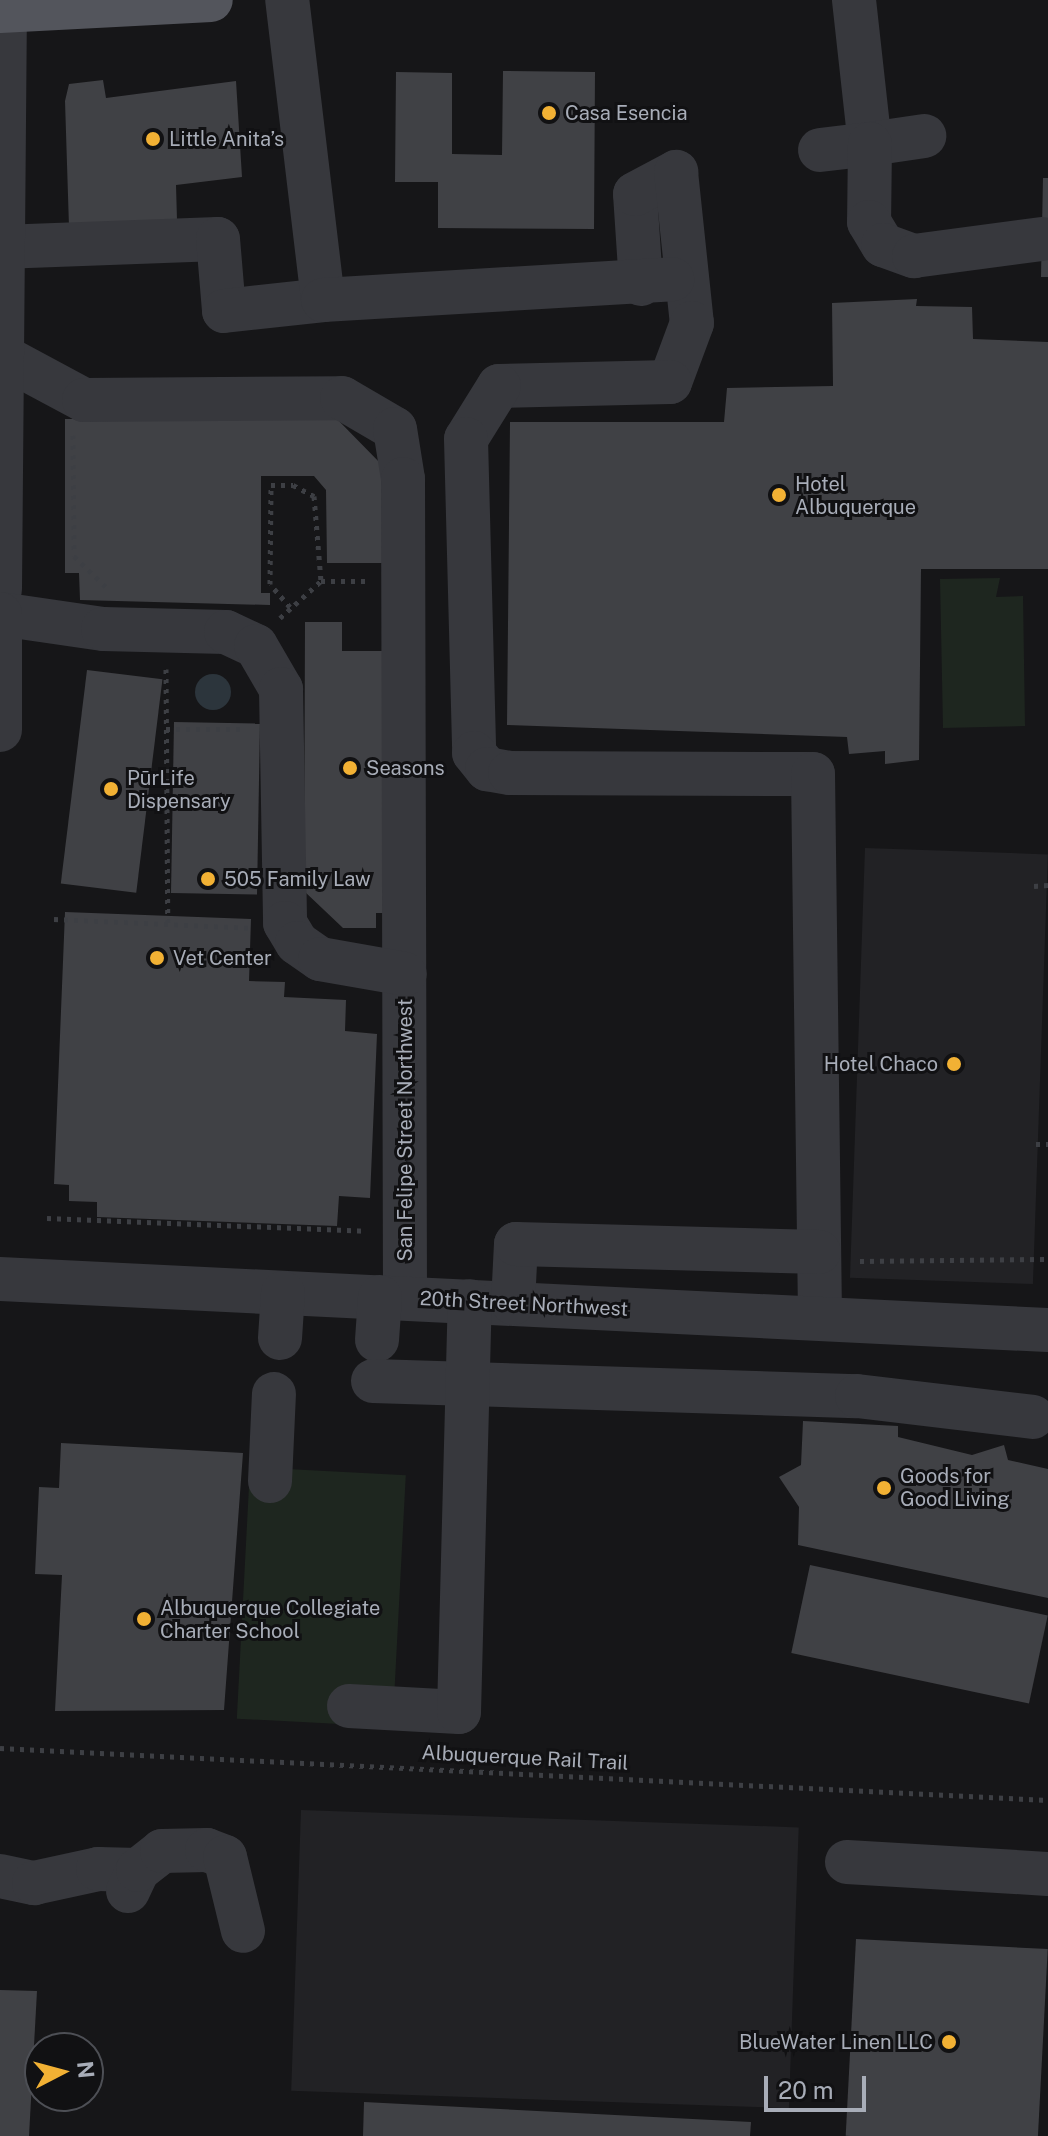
<!DOCTYPE html>
<meta charset="utf-8">
<style>
body{margin:0}
#map{position:relative;width:1048px;height:2136px;overflow:hidden;background:#161618;font-family:"Public Sans",sans-serif}
div>[style]{position:absolute}
[style*='--x']{left:calc(var(--x)*1px);top:calc(var(--y)*1px);width:calc(var(--w)*1px);rotate:calc(var(--a)*1deg)}
.built>*{inset:0;background:#222225;transform-origin:0 0}
.green>*{inset:0;background:#1e261f;transform-origin:0 0}
.water>*{inset:0;background:#2c353c}
.round{border-radius:50%}
.building>*{inset:0;background:#404145;transform-origin:0 0}
.path>*{height:5px;margin-top:-2.5px;transform-origin:0;background:repeating-linear-gradient(90deg,#3d3f44 0 4px,transparent 0 10px)}
.minor>*{height:44px;margin:-22px;padding:0 22px;transform-origin:22px;border-radius:22px;background:#37383d}
.major>*{height:44px;margin:-22px;padding:0 22px;transform-origin:22px;border-radius:22px;background:#53555c}
.dots>*{width:22px;height:22px;translate:-50% -50%;box-sizing:border-box;border:4px solid #111113;border-radius:50%}
span{translate:-50% -50%;white-space:nowrap;text-align:center;line-height:1.15;-webkit-text-stroke:6px #111113;paint-order:stroke}
.poi-label{font-size:20px;color:#a8adb8}
.left{translate:0 -50%;text-align:left}
.right{translate:-100% -50%;text-align:right}
.street-label{font-size:20px;color:#a8adb8}
.north{position:absolute;left:24px;top:2032px;width:80px;height:80px;box-sizing:border-box;background:#111113;border:2px solid #4d4f55;border-radius:50%;rotate:84deg;font-size:22px;font-weight:700;line-height:32px;text-align:center;color:#a8adb8}
.north::after{content:'';display:block;margin:auto;width:28px;height:36px;background:#f2b134;clip-path:polygon(50% 0,100% 100%,50% 72%,0 100%)}
.scale{position:absolute;left:764px;top:2076px;width:102px;height:36px;box-sizing:border-box;border:4px solid #a8adb8;border-top:0;padding-left:10px;font-size:24px;line-height:28px;white-space:nowrap;color:#a8adb8;-webkit-text-stroke:6px #111113;paint-order:stroke}
</style>
<div id="map">
<div class="built">
<div style="left:865px;top:848px;width:183px;height:430px;rotate:2deg"></div>
<div style="left:301px;top:1810px;width:498px;height:281px;rotate:2deg"></div>
</div>
<div class="green">
<div style="clip-path:polygon(1000px 578px,996px 597px,1023px 596px,1025px 726px,943px 728px,940px 579px)"></div>
<div style="left:250px;top:1467px;width:156px;height:252px;rotate:3deg"></div>
</div>
<div class="water">
<div class="round" style="left:195px;top:674px;width:36px;height:36px"></div>
</div>
<div class="building">
<div style="clip-path:polygon(503px 71px,595px 72px,594px 229px,438px 228px,438px 182px,395px 182px,396px 72px,452px 73px,452px 154px,502px 155px)"></div>
<div style="clip-path:polygon(103px 80px,106px 98px,236px 81px,242px 177px,176px 185px,177px 220px,69px 227px,65px 101px,69px 84px)"></div>
<div style="clip-path:polygon(1043px 178px,1048px 178px,1048px 277px,1041px 277px)"></div>
<div style="clip-path:polygon(917px 299px,916px 306px,972px 307px,973px 339px,1048px 342px,1048px 569px,921px 569px,919px 760px,885px 764px,885px 751px,849px 754px,847px 737px,507px 725px,510px 422px,724px 422px,727px 388px,833px 386px,832px 303px)"></div>
<div style="clip-path:polygon(336px 418px,384px 467px,385px 563px,327px 563px,326px 490px,314px 476px,261px 476px,261px 593px,270px 593px,270px 605px,80px 600px,79px 573px,65px 573px,65px 419px)"></div>
<div style="clip-path:polygon(305px 622px,342px 622px,342px 651px,383px 651px,383px 913px,376px 913px,376px 928px,343px 928px,304px 891px)"></div>
<div style="left:87px;top:670px;width:76px;height:215px;rotate:7deg"></div>
<div style="left:174px;top:722px;width:86px;height:171px;rotate:1deg"></div>
<div style="clip-path:polygon(65px 912px,251px 919px,249px 981px,285px 982px,284px 997px,346px 1000px,345px 1031px,377px 1034px,370px 1198px,339px 1196px,337px 1226px,97px 1217px,97px 1202px,69px 1201px,69px 1185px,54px 1184px)"></div>
<div style="clip-path:polygon(803px 1421px,898px 1426px,898px 1437px,972px 1455px,1004px 1445px,1008px 1460px,1048px 1469px,1048px 1598px,798px 1545px,799px 1507px,779px 1477px,801px 1465px)"></div>
<div style="clip-path:polygon(61px 1443px,243px 1453px,224px 1710px,55px 1711px,62px 1575px,35px 1574px,39px 1487px,59px 1488px)"></div>
<div style="left:810px;top:1565px;width:243px;height:90px;rotate:12deg"></div>
<div style="left:856px;top:1939px;width:192px;height:197px;rotate:3deg"></div>
<div style="clip-path:polygon(0 1990px,37px 1991px,29px 2136px,0 2136px)"></div>
<div style="clip-path:polygon(364px 2102px,751px 2122px,750px 2136px,363px 2136px)"></div>
</div>
<div class="path">
<div style="--x:73;--y:435;--w:121;--a:89.5"></div>
<div style="--x:74;--y:556;--w:49;--a:44.2"></div>
<div style="--x:290;--y:607;--w:30;--a:-131"></div>
<div style="--x:270;--y:584;--w:99;--a:-89.4"></div>
<div style="--x:271;--y:485;--w:22;--a:0"></div>
<div style="--x:293;--y:485;--w:24;--a:28"></div>
<div style="--x:314;--y:496;--w:85;--a:85.3"></div>
<div style="--x:280;--y:618;--w:55;--a:-42.1"></div>
<div style="--x:321;--y:581;--w:47;--a:0"></div>
<div style="--x:166;--y:669;--w:255;--a:89.6"></div>
<div style="--x:166;--y:729;--w:79;--a:0"></div>
<div style="--x:1034;--y:886;--w:14;--a:-4"></div>
<div style="--x:54;--y:919;--w:195;--a:2.6"></div>
<div style="--x:1036;--y:1144;--w:12;--a:0"></div>
<div style="--x:47;--y:1218;--w:318;--a:2.3"></div>
<div style="--x:860;--y:1261;--w:188;--a:-0.6"></div>
<div style="--x:0;--y:1748;--w:1049;--a:2.84"></div>
</div>
<div class="minor">
<div style="--x:854;--y:0;--w:145;--a:83.7"></div>
<div style="--x:870;--y:144;--w:55;--a:-8.4"></div>
<div style="--x:820;--y:150;--w:50;--a:-6.8"></div>
<div style="--x:870;--y:144;--w:78;--a:90.7"></div>
<div style="--x:869;--y:222;--w:27;--a:59"></div>
<div style="--x:883;--y:245;--w:33;--a:20"></div>
<div style="--x:914;--y:256;--w:129;--a:-7.6"></div>
<div style="--x:1;--y:247;--w:217;--a:-2.1"></div>
<div style="--x:218;--y:239;--w:72;--a:85.2"></div>
<div style="--x:224;--y:311;--w:100;--a:-6.3"></div>
<div style="--x:323;--y:300;--w:302;--a:-96.8"></div>
<div style="--x:641;--y:284;--w:90;--a:-93.8"></div>
<div style="--x:635;--y:194;--w:47;--a:-28.2"></div>
<div style="--x:676;--y:172;--w:152;--a:84"></div>
<div style="--x:692;--y:323;--w:63;--a:110.4"></div>
<div style="--x:670;--y:382;--w:171;--a:178.7"></div>
<div style="--x:499;--y:386;--w:62;--a:121.9"></div>
<div style="--x:466;--y:439;--w:314;--a:88.5"></div>
<div style="--x:474;--y:753;--w:21;--a:51"></div>
<div style="--x:487;--y:769;--w:23;--a:10"></div>
<div style="--x:510;--y:773;--w:303;--a:0.2"></div>
<div style="--x:813;--y:774;--w:543;--a:89.26"></div>
<div style="--x:323;--y:300;--w:350;--a:-3.4"></div>
<div style="--x:0;--y:355;--w:95;--a:28.2"></div>
<div style="--x:84;--y:400;--w:258;--a:-0.4"></div>
<div style="--x:342;--y:398;--w:61;--a:30.3"></div>
<div style="--x:395;--y:429;--w:51;--a:80.9"></div>
<div style="--x:403;--y:479;--w:819;--a:89.86"></div>
<div style="--x:0;--y:589;--w:589;--a:-89.51"></div>
<div style="--x:0;--y:614;--w:104;--a:8.3"></div>
<div style="--x:103;--y:629;--w:123;--a:1.4"></div>
<div style="--x:226;--y:632;--w:33;--a:25"></div>
<div style="--x:256;--y:646;--w:50;--a:59.8"></div>
<div style="--x:281;--y:689;--w:234;--a:89"></div>
<div style="--x:285;--y:923;--w:23;--a:59"></div>
<div style="--x:297;--y:943;--w:28;--a:35"></div>
<div style="--x:320;--y:959;--w:86;--a:10"></div>
<div style="--x:0;--y:614;--w:116;--a:90"></div>
<div style="--x:0;--y:1279;--w:1049;--a:2.79"></div>
<div style="--x:513;--y:1303;--w:59;--a:-87.1"></div>
<div style="--x:516;--y:1244;--w:303;--a:1.5"></div>
<div style="--x:280;--y:1338;--w:45;--a:-86.2"></div>
<div style="--x:377;--y:1340;--w:43;--a:-86"></div>
<div style="--x:373;--y:1381;--w:484;--a:1.8"></div>
<div style="--x:857;--y:1396;--w:177;--a:6.8"></div>
<div style="--x:270;--y:1481;--w:87;--a:-87.4"></div>
<div style="--x:349;--y:1706;--w:110;--a:3.1"></div>
<div style="--x:459;--y:1712;--w:411;--a:-88.5"></div>
<div style="--x:847;--y:1862;--w:201;--a:3.4"></div>
<div style="--x:0;--y:1876;--w:35;--a:12"></div>
<div style="--x:34;--y:1883;--w:66;--a:-12.3"></div>
<div style="--x:98;--y:1869;--w:40;--a:1.4"></div>
<div style="--x:128;--y:1891;--w:23;--a:-65"></div>
<div style="--x:138;--y:1870;--w:31;--a:-38"></div>
<div style="--x:162;--y:1851;--w:45;--a:-1.3"></div>
<div style="--x:207;--y:1850;--w:19;--a:21"></div>
<div style="--x:225;--y:1857;--w:76;--a:76.3"></div>
</div>
<div class="major">
<div style="--x:0;--y:11;--w:211;--a:-3"></div>
</div>
<div class="dots">
<div style="left:549px;top:113px;background:#f2b134"></div>
<div style="left:153px;top:139px;background:#f2b134"></div>
<div style="left:779px;top:495px;background:#f2b134"></div>
<div style="left:350px;top:768px;background:#f2b134"></div>
<div style="left:111px;top:789px;background:#f2b134"></div>
<div style="left:208px;top:879px;background:#f2b134"></div>
<div style="left:157px;top:958px;background:#f2b134"></div>
<div style="left:954px;top:1064px;background:#f2b134"></div>
<div style="left:884px;top:1488px;background:#f2b134"></div>
<div style="left:144px;top:1619px;background:#f2b134"></div>
<div style="left:949px;top:2042px;background:#f2b134"></div>
</div>
<div class="poi-label">
<span class="left" style="left:565px;top:113px">Casa Esencia</span>
<span class="left" style="left:169px;top:139px">Little Anita’s</span>
<span class="left" style="left:795px;top:496px">Hotel<br>Albuquerque</span>
<span class="left" style="left:366px;top:768px">Seasons</span>
<span class="left" style="left:127px;top:790px">PūrLife<br>Dispensary</span>
<span class="left" style="left:224px;top:879px">505 Family Law</span>
<span class="left" style="left:173px;top:958px">Vet Center</span>
<span class="right" style="left:938px;top:1064px">Hotel Chaco</span>
<span class="left" style="left:900px;top:1488px">Goods for<br>Good Living</span>
<span class="left" style="left:160px;top:1620px">Albuquerque Collegiate<br>Charter School</span>
<span class="right" style="left:933px;top:2042px">BlueWater Linen LLC</span>
</div>
<div class="street-label">
<span style="left:405px;top:1130px;rotate:-90deg">San Felipe Street Northwest</span>
<span style="left:524px;top:1304px;rotate:3deg">20th Street Northwest</span>
<span style="left:525px;top:1758px;rotate:3deg">Albuquerque Rail Trail</span>
</div>
<div class="north">N</div>
<div class="scale">20 m</div>
</div>
